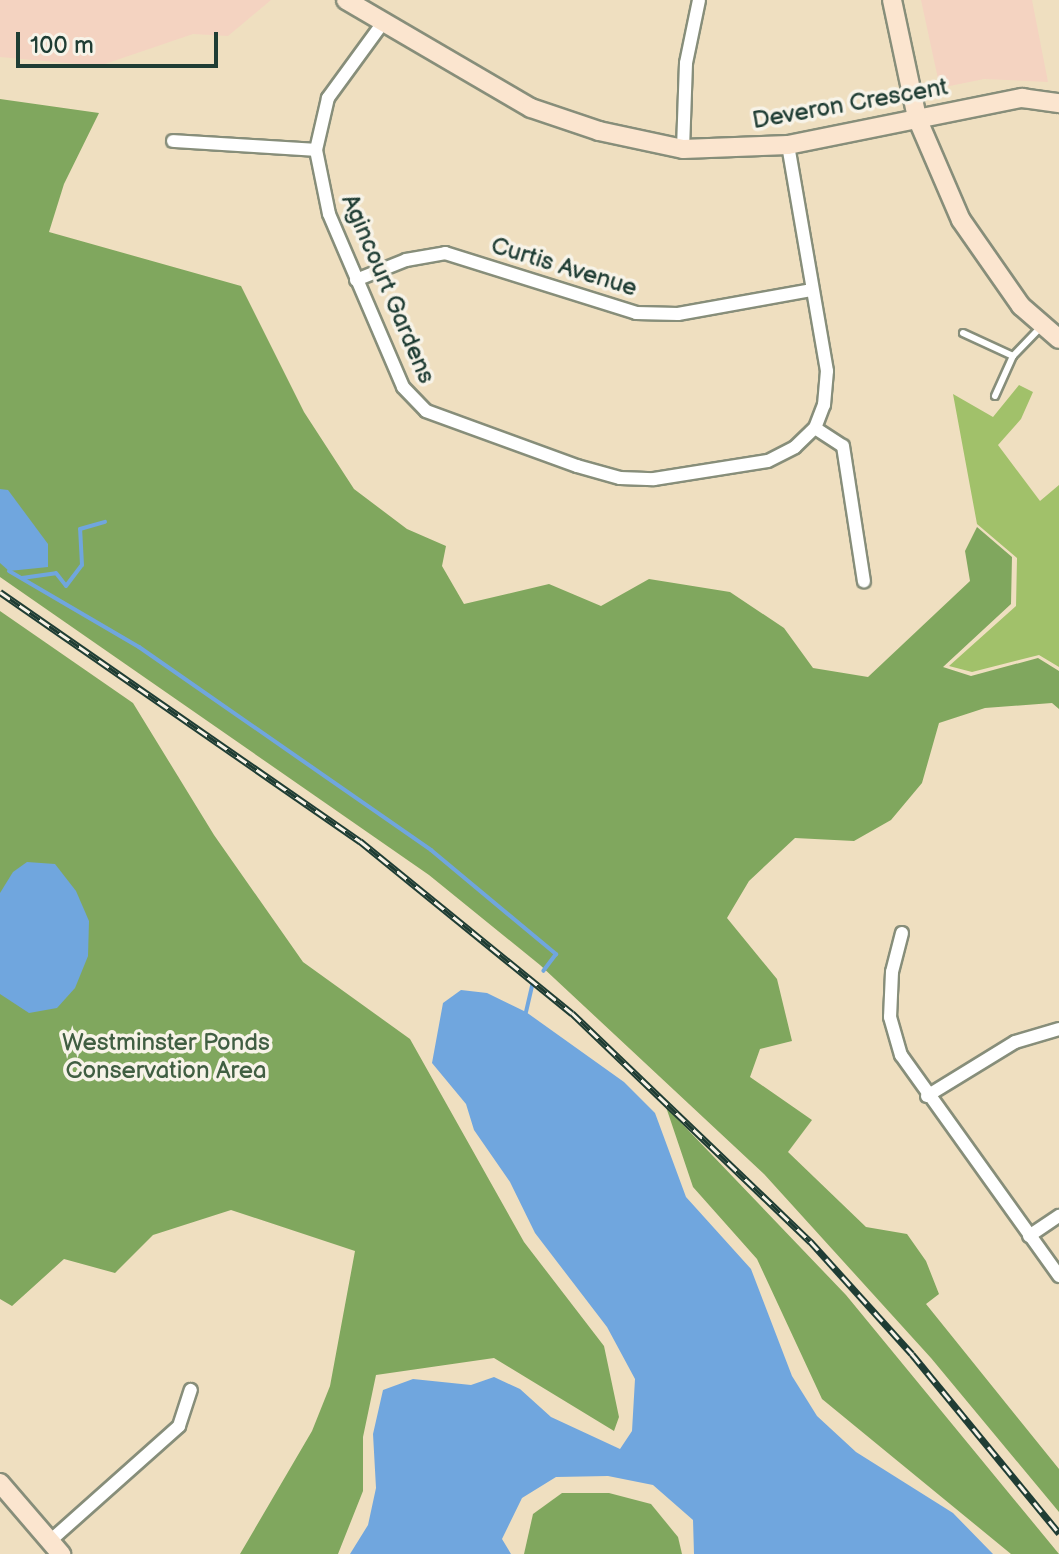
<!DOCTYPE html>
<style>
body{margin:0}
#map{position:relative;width:1059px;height:1554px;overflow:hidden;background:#efdfc0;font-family:"Balsamiq Sans",sans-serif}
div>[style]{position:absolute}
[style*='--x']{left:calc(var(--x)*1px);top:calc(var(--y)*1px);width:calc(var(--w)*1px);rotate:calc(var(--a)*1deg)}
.built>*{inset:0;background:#f4d3c1}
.green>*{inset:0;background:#a1c16a}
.forest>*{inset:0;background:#80a75e}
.water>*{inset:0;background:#70a6de}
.stream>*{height:4px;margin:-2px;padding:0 2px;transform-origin:2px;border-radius:2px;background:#70a6de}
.roads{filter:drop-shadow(2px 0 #878e7a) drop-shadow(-2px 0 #878e7a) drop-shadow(0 2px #878e7a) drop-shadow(0 -2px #878e7a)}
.lane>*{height:6px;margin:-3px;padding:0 3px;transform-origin:3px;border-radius:3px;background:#fff}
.street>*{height:12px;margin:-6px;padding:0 6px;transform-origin:6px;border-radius:6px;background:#fff}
.secondary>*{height:18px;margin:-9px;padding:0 9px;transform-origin:9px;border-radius:9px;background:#fbe5cf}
.rail>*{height:7px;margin-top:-3.5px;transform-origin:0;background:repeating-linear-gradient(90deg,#f7f3e8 0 12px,#1f3d34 0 24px);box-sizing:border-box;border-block:2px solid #1f3d34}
span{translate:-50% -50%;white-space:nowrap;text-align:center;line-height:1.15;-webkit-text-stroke:7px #f7f3e8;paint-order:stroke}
.street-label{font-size:24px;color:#1f3d34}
.park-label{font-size:24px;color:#405e42}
.scale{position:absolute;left:16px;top:32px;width:202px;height:36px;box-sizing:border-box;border:4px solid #1f3d34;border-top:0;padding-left:10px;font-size:24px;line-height:28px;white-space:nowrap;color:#1f3d34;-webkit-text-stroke:6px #f7f3e8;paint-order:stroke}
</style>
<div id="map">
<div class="built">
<div style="clip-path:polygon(0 0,271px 0,228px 36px,193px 34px,99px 66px,0 57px)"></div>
<div style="clip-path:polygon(921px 0,1032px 0,1048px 82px,984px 79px,940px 88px)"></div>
</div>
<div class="green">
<div style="clip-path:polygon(1019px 385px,1033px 392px,1021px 419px,998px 445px,1040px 501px,1059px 485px,1059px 667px,1039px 655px,972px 672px,949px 666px,1016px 606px,1017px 558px,977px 524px,953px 394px,993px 417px)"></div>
</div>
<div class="forest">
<div style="clip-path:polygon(0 99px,99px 113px,64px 184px,49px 232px,241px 286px,304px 412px,354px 489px,407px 529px,446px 546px,442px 566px,464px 604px,549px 584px,601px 606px,649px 579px,730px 592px,784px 628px,813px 668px,868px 677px,970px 581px,965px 551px,977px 527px,1012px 557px,1011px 604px,943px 667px,971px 676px,1038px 658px,1059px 671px,1059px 709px,1052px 703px,985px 708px,939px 723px,922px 783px,891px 820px,854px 841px,795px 838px,749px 881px,727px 918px,777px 979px,792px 1041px,760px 1049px,750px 1077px,812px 1120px,788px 1152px,866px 1227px,907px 1234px,926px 1261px,939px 1294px,926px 1304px,1059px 1469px,1059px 1512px,931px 1358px,764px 1174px,540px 965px,429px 875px,0 577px)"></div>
<div style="clip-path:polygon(0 611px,133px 703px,214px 835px,303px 962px,410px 1039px,524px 1242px,604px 1346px,619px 1417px,614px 1431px,494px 1358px,376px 1375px,363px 1437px,363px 1491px,338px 1554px,240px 1554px,312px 1431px,330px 1386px,355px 1251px,231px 1210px,153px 1235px,115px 1273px,64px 1259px,12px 1306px,0 1299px)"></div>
<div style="clip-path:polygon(666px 1107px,846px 1295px,1059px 1554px,1011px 1554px,822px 1399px,757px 1259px,693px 1187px)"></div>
<div style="clip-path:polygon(562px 1493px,609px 1493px,651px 1504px,678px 1537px,682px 1554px,524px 1554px,533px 1514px)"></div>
</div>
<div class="water">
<div style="clip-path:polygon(0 489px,8px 490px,48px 544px,48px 567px,9px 571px,0 563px)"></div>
<div style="clip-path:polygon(27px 862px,55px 864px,76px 891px,89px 921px,88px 956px,75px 988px,57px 1008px,29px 1013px,0 994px,0 893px,13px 872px)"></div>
<div style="clip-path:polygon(461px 990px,487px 993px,526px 1012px,624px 1082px,655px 1113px,686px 1197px,751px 1269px,792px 1376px,817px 1416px,856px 1452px,953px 1513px,993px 1554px,694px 1554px,693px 1520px,653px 1485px,608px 1476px,556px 1477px,522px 1498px,502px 1539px,511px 1554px,350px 1554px,368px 1525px,376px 1488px,373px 1434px,383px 1390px,413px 1379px,471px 1385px,494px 1377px,520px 1389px,551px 1417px,620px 1449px,632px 1431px,635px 1379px,607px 1327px,535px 1233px,510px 1182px,474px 1130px,466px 1104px,432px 1063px,443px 1003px)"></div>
</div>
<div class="stream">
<div style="--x:9;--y:571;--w:151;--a:30.3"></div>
<div style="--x:139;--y:647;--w:356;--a:34.8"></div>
<div style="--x:431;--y:850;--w:163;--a:39.8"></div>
<div style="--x:556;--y:954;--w:21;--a:127"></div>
<div style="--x:22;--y:578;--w:34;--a:-8"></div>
<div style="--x:56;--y:573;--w:16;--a:52"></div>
<div style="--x:66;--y:586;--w:26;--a:-53"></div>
<div style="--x:82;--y:565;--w:36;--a:-93"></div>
<div style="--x:80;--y:529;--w:26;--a:-16"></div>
<div style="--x:526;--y:1012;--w:28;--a:-77"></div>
</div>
<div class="roads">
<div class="lane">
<div style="--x:963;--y:333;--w:55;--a:24.7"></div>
<div style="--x:995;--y:396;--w:44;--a:-65.8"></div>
<div style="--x:1013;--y:356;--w:39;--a:-46"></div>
</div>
<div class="street">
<div style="--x:382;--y:24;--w:92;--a:126.1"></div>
<div style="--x:328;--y:98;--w:53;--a:103"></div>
<div style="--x:316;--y:150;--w:65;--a:78.5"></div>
<div style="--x:329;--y:214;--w:188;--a:66.8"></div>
<div style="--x:403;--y:387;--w:33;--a:46"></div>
<div style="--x:426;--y:411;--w:161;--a:20"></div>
<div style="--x:577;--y:466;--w:45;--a:15.6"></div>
<div style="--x:620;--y:478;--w:34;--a:2"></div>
<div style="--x:654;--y:479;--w:115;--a:-9"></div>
<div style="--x:768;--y:461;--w:30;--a:-27"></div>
<div style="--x:795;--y:447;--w:28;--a:-44"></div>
<div style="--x:815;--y:428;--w:25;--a:-69"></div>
<div style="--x:824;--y:405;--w:34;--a:-85"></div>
<div style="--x:827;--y:371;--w:229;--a:-99.8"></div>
<div style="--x:173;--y:141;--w:143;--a:3.6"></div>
<div style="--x:683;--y:149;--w:86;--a:-88"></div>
<div style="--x:686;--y:63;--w:64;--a:-78.3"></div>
<div style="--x:356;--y:280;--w:54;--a:-21.8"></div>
<div style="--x:406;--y:260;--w:40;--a:-10"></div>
<div style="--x:445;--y:253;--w:200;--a:17.4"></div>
<div style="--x:636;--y:313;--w:42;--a:1.4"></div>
<div style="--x:678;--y:314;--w:135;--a:-10.2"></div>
<div style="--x:815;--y:428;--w:33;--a:33"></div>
<div style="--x:843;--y:446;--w:137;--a:81.2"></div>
<div style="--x:902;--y:933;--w:40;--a:104.4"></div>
<div style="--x:892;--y:972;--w:45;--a:92.5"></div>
<div style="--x:890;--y:1017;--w:40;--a:74"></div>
<div style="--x:901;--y:1055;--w:272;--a:54.4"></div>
<div style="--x:927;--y:1096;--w:103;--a:-31.5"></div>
<div style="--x:1015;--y:1042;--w:46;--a:-16.5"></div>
<div style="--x:1029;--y:1236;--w:36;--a:-34"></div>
<div style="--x:50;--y:1541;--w:173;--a:-41.7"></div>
<div style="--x:179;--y:1426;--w:38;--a:-72"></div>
</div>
<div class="secondary">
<div style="--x:346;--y:0;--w:214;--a:30.3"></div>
<div style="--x:531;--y:108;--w:72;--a:18.7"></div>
<div style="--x:599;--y:131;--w:86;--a:12.1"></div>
<div style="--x:683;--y:149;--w:105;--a:-2.2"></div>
<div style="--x:788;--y:145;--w:239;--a:-11.4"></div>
<div style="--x:1022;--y:98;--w:37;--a:8"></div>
<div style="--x:892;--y:0;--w:121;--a:78"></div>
<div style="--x:917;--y:118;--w:111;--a:66.7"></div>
<div style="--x:961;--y:220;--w:105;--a:55.1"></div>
<div style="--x:1021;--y:306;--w:50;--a:41"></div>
<div style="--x:0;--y:1483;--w:94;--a:49.3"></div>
</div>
</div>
<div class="rail">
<div style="--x:0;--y:592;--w:438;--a:34.7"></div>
<div style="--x:360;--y:841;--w:273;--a:39.1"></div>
<div style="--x:572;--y:1013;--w:330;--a:43.8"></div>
<div style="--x:810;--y:1241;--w:152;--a:47.9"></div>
<div style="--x:912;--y:1354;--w:232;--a:50.6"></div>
</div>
<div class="street-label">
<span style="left:850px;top:104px;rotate:-10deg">Deveron Crescent</span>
<span style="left:564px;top:267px;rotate:17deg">Curtis Avenue</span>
<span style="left:388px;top:289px;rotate:67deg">Agincourt Gardens</span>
</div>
<div class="park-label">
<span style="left:166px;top:1057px">Westminster Ponds<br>Conservation Area</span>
</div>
<div class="scale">100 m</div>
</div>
